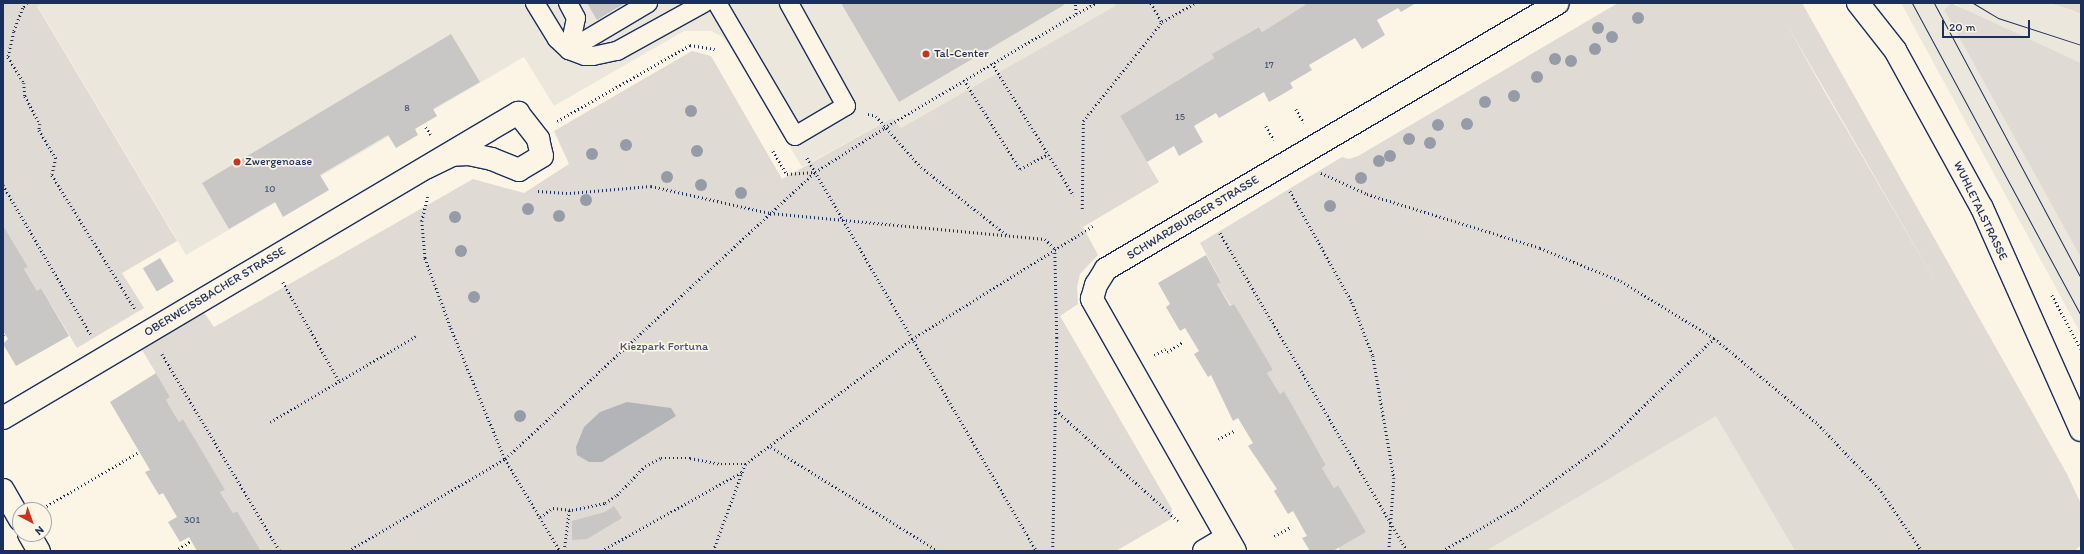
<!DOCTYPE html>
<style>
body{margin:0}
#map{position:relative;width:2084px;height:554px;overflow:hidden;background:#fcf5e5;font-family:Itim,sans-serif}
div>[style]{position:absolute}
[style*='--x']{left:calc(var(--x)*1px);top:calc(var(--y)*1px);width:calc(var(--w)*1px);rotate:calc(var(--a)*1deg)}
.built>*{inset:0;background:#ece7dc}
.green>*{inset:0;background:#dfdbd4}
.water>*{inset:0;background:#b2b4b8}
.building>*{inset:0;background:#c8c7c6;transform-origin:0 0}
.path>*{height:2.5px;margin-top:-1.25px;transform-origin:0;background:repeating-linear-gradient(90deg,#1b2f5e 0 1px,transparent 0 4px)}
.roads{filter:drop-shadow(1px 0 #1b2f5e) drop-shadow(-1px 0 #1b2f5e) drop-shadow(0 1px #1b2f5e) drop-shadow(0 -1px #1b2f5e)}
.service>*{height:18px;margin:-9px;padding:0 9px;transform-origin:9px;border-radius:9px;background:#fcf5e5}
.minor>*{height:22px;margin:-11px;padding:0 11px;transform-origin:11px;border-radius:11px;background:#fcf5e5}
.tram>*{height:1px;margin:-0.5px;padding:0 0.5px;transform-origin:0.5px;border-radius:0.5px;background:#1b2f5e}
.trees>*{width:12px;height:12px;margin:-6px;border-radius:50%;background:#969ba8}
.dots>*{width:11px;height:11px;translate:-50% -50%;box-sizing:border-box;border:2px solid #fcf5e5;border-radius:50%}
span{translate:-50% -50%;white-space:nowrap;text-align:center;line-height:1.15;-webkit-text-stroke:3.5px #fcf5e5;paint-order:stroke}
.number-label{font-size:10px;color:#465578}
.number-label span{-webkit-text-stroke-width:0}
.poi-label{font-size:12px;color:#1b2f5e}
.left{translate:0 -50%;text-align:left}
.street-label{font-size:12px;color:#1b2f5e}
.park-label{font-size:12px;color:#425176}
.frame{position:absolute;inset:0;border:4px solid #1b2f5e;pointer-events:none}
.north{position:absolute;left:12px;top:502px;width:40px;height:40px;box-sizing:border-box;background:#fcf5e5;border:1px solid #a2a6af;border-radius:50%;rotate:139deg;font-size:11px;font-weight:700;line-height:16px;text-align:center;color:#1b2f5e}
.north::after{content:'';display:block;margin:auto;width:14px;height:18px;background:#c8321e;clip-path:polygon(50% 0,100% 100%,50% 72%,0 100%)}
.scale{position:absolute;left:1942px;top:20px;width:88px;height:18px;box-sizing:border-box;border:2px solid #1b2f5e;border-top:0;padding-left:5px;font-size:12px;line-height:14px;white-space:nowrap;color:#1b2f5e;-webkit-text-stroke:3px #fcf5e5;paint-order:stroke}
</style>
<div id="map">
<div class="built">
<div style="clip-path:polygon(41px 3px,1114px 3px,1115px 6px,901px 128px,892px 118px,802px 167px,729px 45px,721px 36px,711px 31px,684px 31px,554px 106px,524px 57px,186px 255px,37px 5px)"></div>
<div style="clip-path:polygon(1901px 3px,1951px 3px,1944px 10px,2081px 258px,2081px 334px)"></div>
<div style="clip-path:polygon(1955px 3px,2049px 3px,2081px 14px,2081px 63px,1974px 16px)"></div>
<div style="clip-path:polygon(1716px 415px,1795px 551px,1486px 551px)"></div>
</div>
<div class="green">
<div style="clip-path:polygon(3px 3px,41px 3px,37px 6px,177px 241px,122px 273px,144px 308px,77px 348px,41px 288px,37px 291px,24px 269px,28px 267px,3px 225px)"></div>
<div style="clip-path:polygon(1114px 3px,1304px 3px,1305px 5px,1262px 32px,1259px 27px,1213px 54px,1214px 58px,1120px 116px,1159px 182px,1083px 227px,1098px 255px,1080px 274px,1077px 287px,1078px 304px,1060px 316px,1172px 509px,1171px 519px,1116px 551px,261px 551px,237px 511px,233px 513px,220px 492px,224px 490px,183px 419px,179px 422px,166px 400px,170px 397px,141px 348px,203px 311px,214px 327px,473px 179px,524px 193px,569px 164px,554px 131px,692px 51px,711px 56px,782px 179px,892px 118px,901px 128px,1115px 6px)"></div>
<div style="clip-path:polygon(evenodd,1618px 3px,1802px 3px,2067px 474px,2081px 504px,2081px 545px,2078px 548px,2074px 551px,1795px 551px,1716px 416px,1486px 551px,1339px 551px,1338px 485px,1334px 488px,1322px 468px,1326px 465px,1284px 392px,1280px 394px,1267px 373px,1273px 370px,1217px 284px,1221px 281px,1200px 243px,1342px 157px,1349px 159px,1358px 156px,1618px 3px,1785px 21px,1942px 293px,1823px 89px,1785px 21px)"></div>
<div style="clip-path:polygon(1951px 3px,2081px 63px,2081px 258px,1944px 10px)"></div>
<div style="clip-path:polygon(2049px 3px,2081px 3px,2081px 14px,2074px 11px)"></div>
</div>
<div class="water">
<div style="clip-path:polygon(627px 402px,671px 408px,676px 416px,602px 462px,589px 462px,577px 455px,576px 447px,584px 427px,600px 412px)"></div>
</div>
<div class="building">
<div style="clip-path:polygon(587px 3px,625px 3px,597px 20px)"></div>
<div style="clip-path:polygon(841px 3px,1063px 3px,1064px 5px,899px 102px)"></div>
<div style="clip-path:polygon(1304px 3px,1416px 3px,1401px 12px,1398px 8px,1377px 20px,1385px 35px,1362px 49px,1355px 38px,1309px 65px,1312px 70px,1290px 83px,1293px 88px,1269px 102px,1264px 92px,1219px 118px,1216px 113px,1194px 126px,1203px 142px,1179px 156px,1174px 146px,1147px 162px,1120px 116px,1214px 58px,1212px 54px,1259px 27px,1262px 32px,1305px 5px)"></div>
<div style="clip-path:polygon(451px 34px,480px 82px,433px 109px,437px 116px,415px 129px,418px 135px,396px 148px,388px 135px,320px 175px,329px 190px,283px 217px,275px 202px,229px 229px,202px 183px)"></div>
<div style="clip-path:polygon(3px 225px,28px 267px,24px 269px,37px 291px,41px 288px,69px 336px,16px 366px,3px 344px,8px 339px,3px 331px)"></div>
<div style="clip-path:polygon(1206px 255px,1221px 282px,1217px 284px,1230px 306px,1234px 304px,1273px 370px,1267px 373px,1280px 394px,1284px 391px,1326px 465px,1322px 468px,1334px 488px,1338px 485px,1366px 532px,1333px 551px,1310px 551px,1302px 538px,1307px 536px,1293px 511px,1288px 514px,1274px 491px,1277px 489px,1248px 446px,1253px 443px,1238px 418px,1233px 421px,1211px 375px,1208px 377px,1194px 354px,1199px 351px,1185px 328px,1180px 331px,1166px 307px,1170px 304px,1158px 283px)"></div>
<div style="left:160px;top:258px;width:27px;height:20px;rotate:59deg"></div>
<div style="clip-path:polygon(156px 373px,170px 397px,166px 400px,179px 422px,183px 419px,225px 490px,220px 492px,233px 513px,237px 511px,261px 551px,197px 551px,189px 537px,180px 542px,168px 522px,177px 517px,163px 493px,159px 495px,145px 472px,150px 470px,110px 402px)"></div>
<div style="clip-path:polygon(614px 506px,622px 518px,587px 539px,572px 540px,572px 521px,605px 512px)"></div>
</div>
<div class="path">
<div style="--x:27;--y:3;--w:6;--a:129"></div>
<div style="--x:23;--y:8;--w:26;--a:111"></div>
<div style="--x:14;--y:32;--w:26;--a:103"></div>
<div style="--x:8;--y:57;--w:31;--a:58"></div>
<div style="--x:24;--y:83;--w:13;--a:86"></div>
<div style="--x:25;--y:96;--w:32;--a:62"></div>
<div style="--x:40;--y:124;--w:6;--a:99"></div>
<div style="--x:39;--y:130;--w:33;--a:59"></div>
<div style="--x:56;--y:158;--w:17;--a:103"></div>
<div style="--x:52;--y:175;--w:158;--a:58.2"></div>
<div style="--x:1151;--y:3;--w:22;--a:60"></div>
<div style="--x:1076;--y:14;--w:23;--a:-29"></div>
<div style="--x:992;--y:63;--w:156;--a:58.3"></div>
<div style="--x:964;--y:80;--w:105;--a:57.8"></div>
<div style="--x:1020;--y:169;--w:32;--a:-28"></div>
<div style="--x:1296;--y:109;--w:16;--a:60"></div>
<div style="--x:868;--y:114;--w:8;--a:14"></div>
<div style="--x:876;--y:116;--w:68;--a:48.6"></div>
<div style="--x:921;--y:167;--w:111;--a:38.4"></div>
<div style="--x:557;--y:121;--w:153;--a:-29.7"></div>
<div style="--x:690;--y:45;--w:25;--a:9"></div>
<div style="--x:1266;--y:126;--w:16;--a:60"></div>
<div style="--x:426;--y:127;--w:9;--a:58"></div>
<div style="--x:773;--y:151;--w:27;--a:59"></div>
<div style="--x:787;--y:174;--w:28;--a:-4"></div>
<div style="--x:807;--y:158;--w:455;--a:59.7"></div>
<div style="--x:1321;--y:173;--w:51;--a:24.5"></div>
<div style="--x:1367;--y:194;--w:181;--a:17.3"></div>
<div style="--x:1540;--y:248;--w:87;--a:22.2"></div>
<div style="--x:1621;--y:281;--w:109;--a:31.5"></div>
<div style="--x:1714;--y:338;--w:135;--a:39.6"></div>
<div style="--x:1818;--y:424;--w:88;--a:46.4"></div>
<div style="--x:1879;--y:488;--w:76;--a:55.7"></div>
<div style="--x:3;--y:185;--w:174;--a:59.6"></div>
<div style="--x:538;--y:191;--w:32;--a:4"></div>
<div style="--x:570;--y:193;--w:81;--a:-4.9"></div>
<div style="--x:651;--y:186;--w:122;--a:12.8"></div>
<div style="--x:770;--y:213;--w:276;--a:5.4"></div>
<div style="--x:1045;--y:239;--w:14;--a:45"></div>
<div style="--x:1055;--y:249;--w:89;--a:88.7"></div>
<div style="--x:1057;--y:338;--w:213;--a:91.1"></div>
<div style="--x:1290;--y:191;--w:127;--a:60.8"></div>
<div style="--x:1352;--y:302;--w:58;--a:68.7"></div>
<div style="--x:1373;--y:356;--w:124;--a:80.2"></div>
<div style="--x:1394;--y:478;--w:73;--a:93.9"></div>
<div style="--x:428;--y:197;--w:25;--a:104"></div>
<div style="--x:422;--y:221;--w:37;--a:85"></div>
<div style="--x:425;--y:258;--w:75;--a:69.6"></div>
<div style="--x:451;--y:328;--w:142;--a:67.6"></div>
<div style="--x:505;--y:459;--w:107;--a:59.1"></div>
<div style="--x:1082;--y:209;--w:88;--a:-89.3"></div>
<div style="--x:1083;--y:121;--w:127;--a:-51.4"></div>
<div style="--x:1162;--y:22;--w:38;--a:-30"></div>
<div style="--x:1220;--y:233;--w:369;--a:59.5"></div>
<div style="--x:283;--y:282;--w:114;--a:60.5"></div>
<div style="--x:2052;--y:295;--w:61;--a:61.8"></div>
<div style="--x:3;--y:334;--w:2;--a:-27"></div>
<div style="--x:1167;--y:352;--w:19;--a:-32"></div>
<div style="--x:162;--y:354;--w:230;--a:59.1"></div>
<div style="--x:1154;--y:355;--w:13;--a:-27"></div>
<div style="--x:1056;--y:410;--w:165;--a:42.3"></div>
<div style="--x:270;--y:422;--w:169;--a:-30.5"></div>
<div style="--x:1218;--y:439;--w:18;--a:-27"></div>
<div style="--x:771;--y:447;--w:197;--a:31.9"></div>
<div style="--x:43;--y:508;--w:111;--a:-30.3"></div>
<div style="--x:540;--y:517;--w:16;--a:-35"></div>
<div style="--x:553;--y:508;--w:19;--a:6"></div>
<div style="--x:572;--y:510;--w:34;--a:-12"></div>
<div style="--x:605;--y:503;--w:14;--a:-34"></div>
<div style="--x:617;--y:495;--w:40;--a:-46"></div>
<div style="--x:645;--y:466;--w:18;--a:-27"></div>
<div style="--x:661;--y:458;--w:29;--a:0"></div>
<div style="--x:690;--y:458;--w:32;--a:11"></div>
<div style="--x:721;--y:464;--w:24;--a:0"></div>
<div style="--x:745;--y:464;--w:209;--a:-36.8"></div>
<div style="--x:912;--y:339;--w:213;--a:-32"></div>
<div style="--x:1274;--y:536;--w:19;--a:-28"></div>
<div style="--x:175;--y:551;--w:19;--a:-32"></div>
<div style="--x:348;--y:551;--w:182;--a:-30.4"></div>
<div style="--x:505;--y:459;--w:422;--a:-42.8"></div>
<div style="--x:815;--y:172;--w:82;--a:-32.5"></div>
<div style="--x:884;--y:128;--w:223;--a:-30.7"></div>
<div style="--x:1076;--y:14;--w:11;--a:-95"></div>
<div style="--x:564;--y:551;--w:41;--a:-83"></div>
<div style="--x:601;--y:551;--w:162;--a:-29.3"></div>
<div style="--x:713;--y:551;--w:93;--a:-69.8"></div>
<div style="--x:1442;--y:551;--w:87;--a:-30.4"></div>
<div style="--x:1517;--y:507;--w:107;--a:-35.9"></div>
<div style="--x:1604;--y:444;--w:153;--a:-43.9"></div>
</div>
<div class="roads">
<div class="service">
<div style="--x:535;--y:3;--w:42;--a:58.6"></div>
<div style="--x:557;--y:39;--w:16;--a:43"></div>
<div style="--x:569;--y:50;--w:17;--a:21"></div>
<div style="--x:585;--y:56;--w:8;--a:0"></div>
<div style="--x:593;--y:56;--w:25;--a:-12"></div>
<div style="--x:617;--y:51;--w:99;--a:-28.9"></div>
<div style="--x:568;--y:3;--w:17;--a:62"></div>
<div style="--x:576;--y:18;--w:33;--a:102"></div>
<div style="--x:717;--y:3;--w:154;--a:59.6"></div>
<div style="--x:795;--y:136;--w:59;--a:-30.5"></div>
<div style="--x:846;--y:106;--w:118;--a:-119"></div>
<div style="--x:569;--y:50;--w:92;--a:-30.7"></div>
</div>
<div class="minor">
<div style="--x:1858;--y:3;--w:60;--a:51.8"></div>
<div style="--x:1895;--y:50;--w:180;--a:61.2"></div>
<div style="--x:1982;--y:208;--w:243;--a:66"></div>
<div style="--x:3;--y:418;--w:599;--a:-30.64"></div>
<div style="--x:518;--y:113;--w:33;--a:52"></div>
<div style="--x:538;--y:139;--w:17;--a:77"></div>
<div style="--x:542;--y:156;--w:27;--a:149"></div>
<div style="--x:519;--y:170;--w:29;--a:-158"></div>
<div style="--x:492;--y:159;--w:24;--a:-168"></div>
<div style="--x:469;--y:154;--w:17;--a:177"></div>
<div style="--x:452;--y:155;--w:28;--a:154"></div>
<div style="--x:3;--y:490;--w:34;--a:60"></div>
<div style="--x:29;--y:534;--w:20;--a:60"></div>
<div style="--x:1204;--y:551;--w:26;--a:-31"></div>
<div style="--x:1235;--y:551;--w:290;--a:-119.6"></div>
<div style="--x:1092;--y:299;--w:15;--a:-74"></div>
<div style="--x:1096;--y:285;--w:19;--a:-58"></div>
<div style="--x:1106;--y:269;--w:524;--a:-30.48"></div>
</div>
</div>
<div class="tram">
<div style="--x:1912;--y:3;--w:356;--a:61.6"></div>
<div style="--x:1934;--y:3;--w:312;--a:61.9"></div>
<div style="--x:1973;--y:3;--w:29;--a:31"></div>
<div style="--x:1998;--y:18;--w:87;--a:18"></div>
</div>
<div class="trees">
<div style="left:1638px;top:18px"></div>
<div style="left:1598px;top:28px"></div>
<div style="left:1612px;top:37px"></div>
<div style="left:1595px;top:49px"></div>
<div style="left:1555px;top:59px"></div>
<div style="left:1571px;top:61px"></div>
<div style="left:1537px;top:77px"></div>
<div style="left:1514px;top:96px"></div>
<div style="left:1485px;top:102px"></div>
<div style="left:691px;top:111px"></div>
<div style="left:1467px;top:124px"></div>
<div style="left:1438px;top:125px"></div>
<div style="left:1409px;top:139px"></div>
<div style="left:1430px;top:143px"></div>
<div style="left:626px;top:145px"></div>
<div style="left:697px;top:151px"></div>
<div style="left:592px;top:154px"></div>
<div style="left:1390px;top:156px"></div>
<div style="left:1379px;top:161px"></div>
<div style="left:667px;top:177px"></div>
<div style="left:1361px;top:178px"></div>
<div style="left:701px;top:185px"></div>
<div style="left:741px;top:193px"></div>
<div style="left:586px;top:200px"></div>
<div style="left:1330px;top:206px"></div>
<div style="left:528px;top:209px"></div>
<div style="left:559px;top:216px"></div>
<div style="left:455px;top:217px"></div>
<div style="left:461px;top:251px"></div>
<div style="left:474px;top:297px"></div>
<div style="left:520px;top:416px"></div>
</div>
<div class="dots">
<div style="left:926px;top:54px;background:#c8321e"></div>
<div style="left:237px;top:162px;background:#c8321e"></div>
</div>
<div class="number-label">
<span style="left:1269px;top:65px">17</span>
<span style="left:407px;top:108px">8</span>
<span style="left:1180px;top:117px">15</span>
<span style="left:270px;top:189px">10</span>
<span style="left:192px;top:520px">301</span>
</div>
<div class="poi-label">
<span class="left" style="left:934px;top:54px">Tal-Center</span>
<span class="left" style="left:245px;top:162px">Zwergenoase</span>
</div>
<div class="street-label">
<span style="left:1980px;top:211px;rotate:64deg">WUHLETALSTRASSE</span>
<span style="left:1193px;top:218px;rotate:-31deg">SCHWARZBURGER STRASSE</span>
<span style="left:215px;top:292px;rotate:-31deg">OBERWEISSBACHER STRASSE</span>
</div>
<div class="park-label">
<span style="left:664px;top:347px">Kiezpark Fortuna</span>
</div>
<div class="frame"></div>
<div class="north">N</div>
<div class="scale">20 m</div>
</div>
